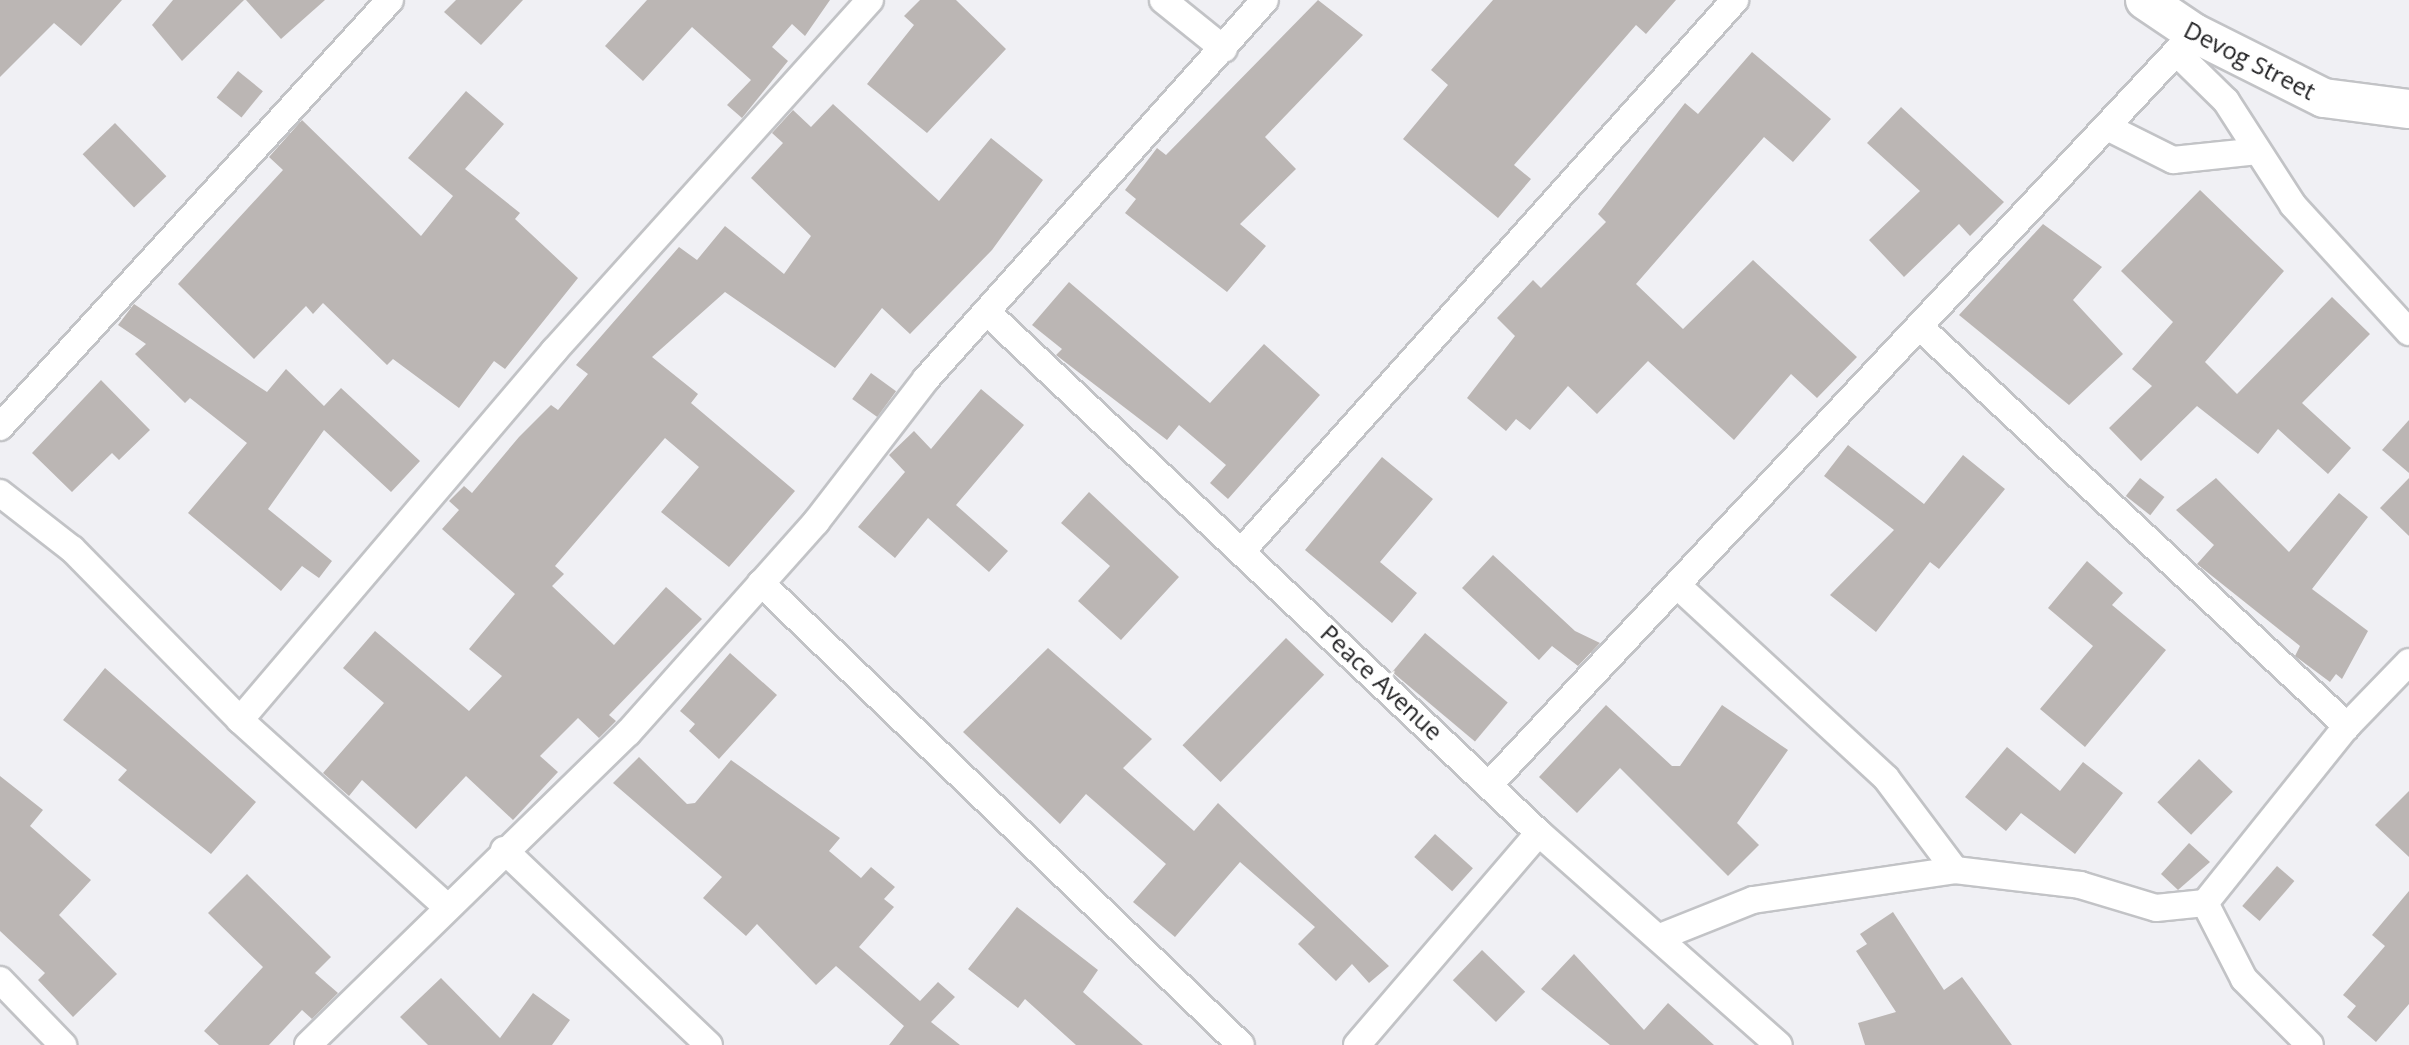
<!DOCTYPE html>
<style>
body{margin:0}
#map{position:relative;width:2409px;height:1045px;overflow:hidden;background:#f0f0f4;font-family:"Open Sans",sans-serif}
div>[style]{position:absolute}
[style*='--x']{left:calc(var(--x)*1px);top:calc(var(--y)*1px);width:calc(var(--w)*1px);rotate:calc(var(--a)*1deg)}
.building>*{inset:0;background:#bbb6b4;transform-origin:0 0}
.roads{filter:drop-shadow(2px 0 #c2c3c6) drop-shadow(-2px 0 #c2c3c6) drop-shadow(0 2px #c2c3c6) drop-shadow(0 -2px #c2c3c6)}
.street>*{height:26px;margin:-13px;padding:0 13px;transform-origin:13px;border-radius:13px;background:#fff}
.secondary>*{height:38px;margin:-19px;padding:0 19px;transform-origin:19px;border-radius:19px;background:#fff}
span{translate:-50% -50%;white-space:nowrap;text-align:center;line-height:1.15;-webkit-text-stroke:7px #fff;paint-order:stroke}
.street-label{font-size:24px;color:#222224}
</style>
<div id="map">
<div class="building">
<div style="clip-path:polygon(0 0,122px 0,81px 46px,54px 23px,0 77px)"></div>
<div style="clip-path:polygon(173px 0,244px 0,182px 61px,152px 25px)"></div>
<div style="clip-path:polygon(246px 0,325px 0,281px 39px)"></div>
<div style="clip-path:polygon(456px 0,523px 0,481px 45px,444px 12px)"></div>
<div style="clip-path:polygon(647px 0,830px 0,805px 36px,792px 24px,772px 47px,788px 61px,742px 118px,727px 105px,751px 80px,692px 27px,643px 81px,605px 46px)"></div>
<div style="clip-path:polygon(920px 0,956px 0,1006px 49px,927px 133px,867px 84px,914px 25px,904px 16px)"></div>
<div style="clip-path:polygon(1318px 0,1363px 35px,1265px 137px,1296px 169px,1240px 224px,1266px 246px,1227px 292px,1125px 213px,1136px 199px,1125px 190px,1157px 148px,1166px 155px)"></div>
<div style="clip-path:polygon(1493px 0,1676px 0,1646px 34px,1636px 25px,1514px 165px,1531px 179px,1498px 218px,1403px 139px,1448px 85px,1431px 70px)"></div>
<div style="clip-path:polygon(1752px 52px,1831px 119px,1793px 162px,1764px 137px,1636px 284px,1683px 329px,1753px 260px,1857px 357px,1817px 398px,1791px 374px,1734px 440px,1648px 361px,1597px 414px,1568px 386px,1530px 430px,1516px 419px,1506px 431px,1467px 398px,1515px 336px,1497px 318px,1533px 280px,1541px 288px,1606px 222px,1598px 214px,1685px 103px,1698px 114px)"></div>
<div style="left:238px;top:71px;width:32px;height:34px;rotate:39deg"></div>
<div style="clip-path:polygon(466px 91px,504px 124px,465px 169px,520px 213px,515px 219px,578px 278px,505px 369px,494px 361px,459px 408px,393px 359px,387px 365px,323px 303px,313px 314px,306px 306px,254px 359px,178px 284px,283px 170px,269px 157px,302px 120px,421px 236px,453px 196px,408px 158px)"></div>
<div style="clip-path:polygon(833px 104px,939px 201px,991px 138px,1043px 180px,992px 250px,910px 334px,882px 308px,835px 368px,725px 292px,652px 357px,698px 394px,691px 403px,795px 491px,729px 567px,661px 512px,699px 467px,665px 438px,555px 566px,564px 574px,552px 586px,614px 645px,666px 587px,702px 619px,609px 715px,616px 721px,599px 738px,578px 718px,540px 756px,558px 772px,513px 820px,466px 776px,416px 829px,362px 780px,349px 796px,323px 773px,384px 703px,343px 668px,375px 631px,469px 711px,502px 676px,469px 649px,515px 594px,442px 529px,459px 510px,449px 501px,464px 486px,472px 493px,519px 437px,551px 405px,558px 410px,588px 374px,576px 365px,679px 247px,697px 260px,725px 226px,784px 274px,811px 236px,751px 178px,783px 143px,772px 133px,793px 110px,811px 127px)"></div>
<div style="clip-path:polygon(1901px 107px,2004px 202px,1970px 236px,1959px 224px,1904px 277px,1869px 240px,1920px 191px,1867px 143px)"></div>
<div style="left:115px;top:123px;width:74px;height:45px;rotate:46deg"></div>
<div style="clip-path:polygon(2200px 190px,2284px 271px,2205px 362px,2237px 394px,2332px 297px,2370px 334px,2302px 403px,2351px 448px,2328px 474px,2278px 429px,2258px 454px,2197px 406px,2141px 461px,2109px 428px,2152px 386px,2132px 369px,2173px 322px,2121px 271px)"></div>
<div style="clip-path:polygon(2043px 224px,2102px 267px,2073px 300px,2123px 354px,2069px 405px,1959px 315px)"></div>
<div style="clip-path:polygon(1069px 282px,1210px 403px,1264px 344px,1320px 395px,1228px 499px,1210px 483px,1226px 465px,1179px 425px,1167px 440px,1056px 355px,1062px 349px,1032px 325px)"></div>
<div style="clip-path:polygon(134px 304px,267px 392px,286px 369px,324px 406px,341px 388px,420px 461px,391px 492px,324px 430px,268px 509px,332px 561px,319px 578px,302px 566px,281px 591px,188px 513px,247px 443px,190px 398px,185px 403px,135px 354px,146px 344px,118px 325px)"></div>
<div style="left:871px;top:373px;width:31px;height:32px;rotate:36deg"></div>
<div style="clip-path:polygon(101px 380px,150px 430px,119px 460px,112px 453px,72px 492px,32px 453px)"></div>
<div style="clip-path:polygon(981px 389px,1024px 425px,956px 505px,1008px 551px,989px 572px,928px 518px,895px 558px,858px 527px,905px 472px,889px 455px,914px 431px,931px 449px)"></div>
<div style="clip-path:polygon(2409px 420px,2409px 473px,2382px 450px)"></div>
<div style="clip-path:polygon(1848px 445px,1924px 504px,1963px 455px,2005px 489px,1939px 569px,1930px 562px,1876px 632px,1830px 595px,1894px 530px,1824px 476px)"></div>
<div style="clip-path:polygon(1382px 457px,1433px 499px,1380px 562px,1417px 593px,1392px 623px,1305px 550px)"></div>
<div style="left:2140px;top:478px;width:31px;height:23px;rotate:38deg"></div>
<div style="clip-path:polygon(2216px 478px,2289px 552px,2339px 493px,2368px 517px,2312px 589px,2368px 631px,2342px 679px,2336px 674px,2330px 682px,2295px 656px,2300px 646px,2197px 564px,2214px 545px,2176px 510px)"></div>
<div style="clip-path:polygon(2409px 478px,2409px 536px,2380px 508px)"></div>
<div style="clip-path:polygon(1089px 492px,1179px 577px,1121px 640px,1078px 601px,1110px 566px,1061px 523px)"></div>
<div style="clip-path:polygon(1493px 555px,1575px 631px,1600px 643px,1578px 666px,1552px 646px,1539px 660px,1462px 588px)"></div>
<div style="clip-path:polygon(2087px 561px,2123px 593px,2112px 605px,2166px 650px,2085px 747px,2040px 709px,2093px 646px,2048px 608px)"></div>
<div style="left:1425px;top:633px;width:108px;height:51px;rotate:40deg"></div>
<div style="left:1286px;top:638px;width:53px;height:149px;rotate:44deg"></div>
<div style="clip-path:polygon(1048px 648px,1152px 739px,1123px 768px,1194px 831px,1218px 803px,1389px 966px,1369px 983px,1352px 964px,1336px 981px,1298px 944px,1315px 927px,1240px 862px,1175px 937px,1133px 902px,1166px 864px,1086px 794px,1060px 824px,963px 732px)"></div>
<div style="clip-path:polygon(730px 653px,777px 695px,719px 759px,689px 731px,695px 724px,680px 711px)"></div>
<div style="clip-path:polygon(105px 668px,256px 802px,211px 854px,118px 780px,127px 770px,63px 720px)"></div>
<div style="clip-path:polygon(1606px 705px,1672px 766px,1680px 766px,1722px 705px,1788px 750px,1737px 823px,1759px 845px,1728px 876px,1620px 768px,1577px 813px,1539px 777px)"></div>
<div style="clip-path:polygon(2007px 747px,2060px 791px,2083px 762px,2123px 793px,2075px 854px,2021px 813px,2006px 831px,1965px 797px)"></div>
<div style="clip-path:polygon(639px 757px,687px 804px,695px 803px,731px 760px,840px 838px,829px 851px,861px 878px,871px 867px,895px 887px,884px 899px,894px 907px,859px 947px,920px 1001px,938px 982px,955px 997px,931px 1022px,960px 1045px,889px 1045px,904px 1026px,836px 966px,816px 985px,757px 924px,746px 936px,703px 898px,722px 877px,613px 783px)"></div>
<div style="left:2199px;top:759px;width:47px;height:60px;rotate:44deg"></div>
<div style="clip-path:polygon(0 776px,43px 810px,30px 826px,91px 880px,59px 915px,117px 974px,73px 1017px,38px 980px,45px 973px,0 931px)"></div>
<div style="clip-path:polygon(2409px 791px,2409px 857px,2375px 825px)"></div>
<div style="left:1435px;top:834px;width:51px;height:31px;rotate:42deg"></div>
<div style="clip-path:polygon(2189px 843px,2210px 862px,2178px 890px,2161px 874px)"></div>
<div style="left:2277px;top:866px;width:23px;height:53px;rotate:41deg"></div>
<div style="clip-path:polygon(247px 874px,331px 957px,315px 973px,338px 993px,312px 1019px,302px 1010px,269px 1045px,219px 1045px,204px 1031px,263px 967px,208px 913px)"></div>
<div style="clip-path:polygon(2409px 891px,2409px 1004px,2376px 1042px,2347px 1017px,2356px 1006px,2343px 995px,2385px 946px,2372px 935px)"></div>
<div style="clip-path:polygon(1017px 907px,1098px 970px,1083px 992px,1143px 1045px,1076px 1045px,1025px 999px,1018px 1008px,968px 969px)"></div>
<div style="clip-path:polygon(1893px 912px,1944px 990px,1962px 977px,2012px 1045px,1865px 1045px,1858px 1023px,1896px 1012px,1856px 951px,1867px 944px,1860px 934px)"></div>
<div style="left:1482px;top:950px;width:60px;height:42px;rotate:44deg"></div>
<div style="clip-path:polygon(1574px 954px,1644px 1030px,1668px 1003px,1714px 1045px,1610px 1045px,1541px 989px)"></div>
<div style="clip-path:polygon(441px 978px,500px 1038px,533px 993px,570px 1020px,552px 1045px,428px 1045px,400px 1017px)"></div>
</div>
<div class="roads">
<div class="street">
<div style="--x:1163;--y:0;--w:78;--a:38.8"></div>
<div style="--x:2176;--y:52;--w:70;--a:44.4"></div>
<div style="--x:2226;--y:101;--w:124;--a:57.2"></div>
<div style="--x:2293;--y:205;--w:172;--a:47.6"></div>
<div style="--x:2107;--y:127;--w:74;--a:26.6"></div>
<div style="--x:2173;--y:160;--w:85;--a:-6"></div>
<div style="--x:989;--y:314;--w:756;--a:43.34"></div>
<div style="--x:1539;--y:833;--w:320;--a:41.5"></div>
<div style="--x:1922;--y:329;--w:582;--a:43.05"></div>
<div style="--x:0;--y:427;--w:578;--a:-47.59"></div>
<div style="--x:0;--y:493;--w:91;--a:37.9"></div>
<div style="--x:72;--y:549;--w:240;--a:45.5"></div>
<div style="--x:240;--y:720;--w:276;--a:42.1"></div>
<div style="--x:1241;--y:552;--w:741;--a:-48.17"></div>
<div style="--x:761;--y:583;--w:666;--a:43.91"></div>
<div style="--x:1678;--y:586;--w:283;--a:42.7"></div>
<div style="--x:1886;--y:778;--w:115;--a:53.1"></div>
<div style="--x:240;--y:720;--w:485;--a:-49.6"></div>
<div style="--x:554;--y:351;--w:472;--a:-48"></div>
<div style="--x:1489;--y:785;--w:1031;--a:-46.85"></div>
<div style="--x:504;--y:850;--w:283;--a:43.6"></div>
<div style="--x:2205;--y:903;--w:85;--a:62.8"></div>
<div style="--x:2244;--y:979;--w:93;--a:45"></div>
<div style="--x:1660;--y:937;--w:100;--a:-21.7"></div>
<div style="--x:1753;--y:900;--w:204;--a:-8.4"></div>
<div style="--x:1955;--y:870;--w:126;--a:6.8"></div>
<div style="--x:2080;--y:885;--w:79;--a:16.8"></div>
<div style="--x:2156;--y:908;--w:49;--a:-5.8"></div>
<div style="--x:2205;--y:903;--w:227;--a:-51.3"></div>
<div style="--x:2347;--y:726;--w:89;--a:-45.9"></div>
<div style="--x:0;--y:980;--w:91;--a:45.9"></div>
<div style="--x:308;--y:1045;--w:447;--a:-44.3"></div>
<div style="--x:628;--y:733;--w:283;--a:-48.3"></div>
<div style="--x:816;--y:522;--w:180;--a:-52.4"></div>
<div style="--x:926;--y:379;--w:508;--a:-48.19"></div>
<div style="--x:1357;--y:1045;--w:279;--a:-49.4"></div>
</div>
<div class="secondary">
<div style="--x:2145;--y:0;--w:59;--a:34"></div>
<div style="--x:2194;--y:33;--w:145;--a:26.6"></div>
<div style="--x:2324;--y:98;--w:86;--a:7.4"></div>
</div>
</div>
<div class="street-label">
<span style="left:2250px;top:60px;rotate:27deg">Devog Street</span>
<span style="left:1382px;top:682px;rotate:43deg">Peace Avenue</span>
</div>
</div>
